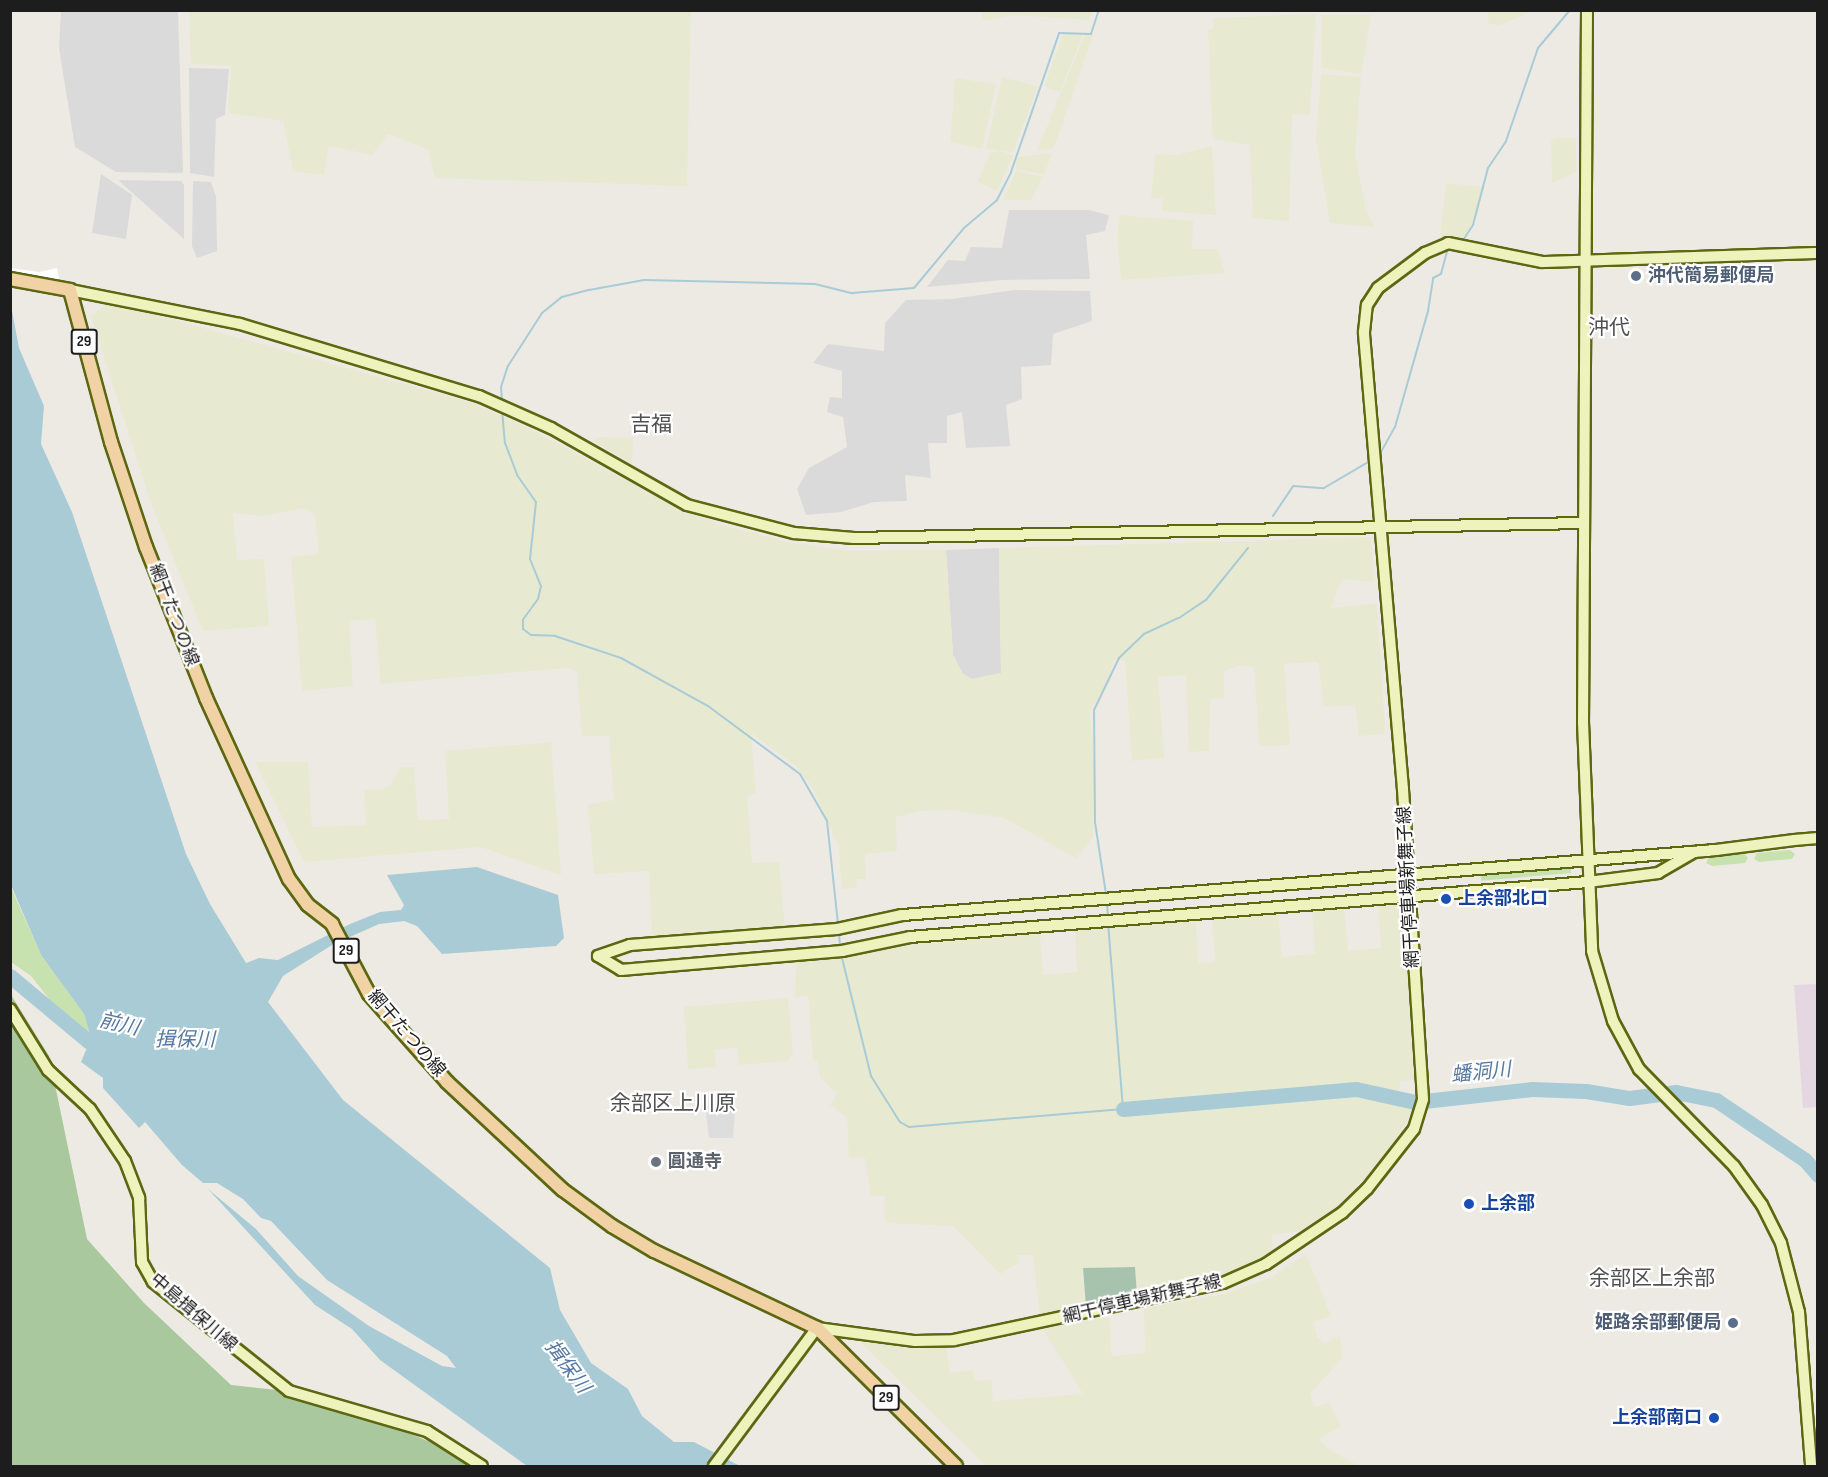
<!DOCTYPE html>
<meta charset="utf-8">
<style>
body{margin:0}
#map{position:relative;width:1828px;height:1477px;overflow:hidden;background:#edeae4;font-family:"Sofia Sans Condensed","Noto Sans JP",sans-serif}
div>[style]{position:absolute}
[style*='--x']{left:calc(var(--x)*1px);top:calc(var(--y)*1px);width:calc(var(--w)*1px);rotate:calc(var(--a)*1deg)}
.residential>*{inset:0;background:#dbdada}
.industrial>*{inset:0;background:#e5d7e2}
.farmland>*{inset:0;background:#e7ead1}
.grass>*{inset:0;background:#c7e2af;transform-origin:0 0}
.forest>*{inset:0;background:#a9c89d}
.cemetery>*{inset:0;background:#a8c3ad}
.parking>*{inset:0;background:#ddd}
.water>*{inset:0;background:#a9cbd6}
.pier>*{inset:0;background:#fff}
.stream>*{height:2px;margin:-1px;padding:0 1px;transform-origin:1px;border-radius:1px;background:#a9cbd6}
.river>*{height:15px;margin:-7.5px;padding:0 7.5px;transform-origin:7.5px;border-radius:7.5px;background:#a9cbd6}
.roads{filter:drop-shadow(2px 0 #5c6711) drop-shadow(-2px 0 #5c6711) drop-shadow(0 2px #5c6711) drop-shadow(0 -2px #5c6711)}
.secondary>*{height:10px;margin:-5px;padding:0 5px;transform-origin:5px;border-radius:5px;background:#eef2bd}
.primary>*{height:12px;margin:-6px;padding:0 6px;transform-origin:6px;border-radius:6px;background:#f1d2a5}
.dots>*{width:16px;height:16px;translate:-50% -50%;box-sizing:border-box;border:3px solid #fff;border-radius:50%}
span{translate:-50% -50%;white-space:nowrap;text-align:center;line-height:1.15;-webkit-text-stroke:4.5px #fff;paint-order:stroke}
.shield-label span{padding:2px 4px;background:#fff;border:2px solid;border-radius:4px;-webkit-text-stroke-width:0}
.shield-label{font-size:16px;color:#1d1d1d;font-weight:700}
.service-label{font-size:18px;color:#4e5e75;font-weight:700}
.left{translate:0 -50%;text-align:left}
.right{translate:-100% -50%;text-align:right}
.street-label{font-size:18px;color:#1d1d1d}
.transit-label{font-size:18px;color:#164399;font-weight:700}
.worship-label{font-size:18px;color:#5b616d;font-weight:700}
.water-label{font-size:20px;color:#5579a1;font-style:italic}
.quarter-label{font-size:21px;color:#505050}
.frame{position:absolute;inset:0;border:12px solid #1d1d1d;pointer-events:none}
</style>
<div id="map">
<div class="residential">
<div style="clip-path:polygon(61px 11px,178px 11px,183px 173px,116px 172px,75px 147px,59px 48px)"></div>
<div style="clip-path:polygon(189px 68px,229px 69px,225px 115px,216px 119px,214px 177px,190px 173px)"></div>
<div style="clip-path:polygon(101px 174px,132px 195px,126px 239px,92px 233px)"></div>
<div style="clip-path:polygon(118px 180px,181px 181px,184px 185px,184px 239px)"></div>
<div style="clip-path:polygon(193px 181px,211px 182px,216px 196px,217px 251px,197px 258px,192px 246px)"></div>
<div style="clip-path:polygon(1009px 210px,1089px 210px,1109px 215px,1105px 231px,1086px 235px,1090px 279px,1002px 280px,927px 287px,948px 260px,965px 261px,971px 247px,1002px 248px)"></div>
<div style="clip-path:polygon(1014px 290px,1090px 291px,1092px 321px,1053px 334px,1051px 365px,1021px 367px,1022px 399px,1006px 405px,1010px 446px,966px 448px,962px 412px,947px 416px,947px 443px,928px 443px,931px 478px,905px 475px,907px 501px,874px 502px,841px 512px,806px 515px,797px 489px,809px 468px,847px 447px,843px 417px,827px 412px,830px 397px,842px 398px,842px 371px,813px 363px,828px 344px,884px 351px,885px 323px,906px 300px,952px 299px)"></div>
<div style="clip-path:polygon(999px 548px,1001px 673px,972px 679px,963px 674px,953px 655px,946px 550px)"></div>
</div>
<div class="industrial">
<div style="clip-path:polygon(1817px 984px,1817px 1107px,1803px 1108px,1794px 985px)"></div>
</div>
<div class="farmland">
<div style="clip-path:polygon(189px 11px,691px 11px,687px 186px,435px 178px,428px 150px,388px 134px,372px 155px,329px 146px,324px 175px,293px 171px,283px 121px,228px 113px,231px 66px,191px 64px)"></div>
<div style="clip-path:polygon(982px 11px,982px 10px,1093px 11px,1089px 20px,1013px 15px,983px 21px)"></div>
<div style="clip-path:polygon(1487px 11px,1487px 10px,1534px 11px,1500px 25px,1489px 24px)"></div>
<div style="clip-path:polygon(1316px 14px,1310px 115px,1292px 114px,1289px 221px,1253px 218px,1250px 145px,1213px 139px,1208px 30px,1213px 29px,1213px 18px)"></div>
<div style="clip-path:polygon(1322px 15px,1371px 15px,1361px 74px,1321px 68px)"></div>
<div style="clip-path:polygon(1063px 34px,1083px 34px,1060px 92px,1044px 87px)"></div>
<div style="clip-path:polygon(1085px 34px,1093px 35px,1054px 148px,1037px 151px)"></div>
<div style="clip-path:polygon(1321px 74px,1361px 77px,1355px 154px,1366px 211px,1375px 227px,1330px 223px,1316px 139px)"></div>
<div style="clip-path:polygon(1002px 77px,1038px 86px,1013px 152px,986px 149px)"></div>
<div style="clip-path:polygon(955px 78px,996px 84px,982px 149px,950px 142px)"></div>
<div style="clip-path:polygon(1555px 138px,1576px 138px,1576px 172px,1552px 183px,1551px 141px)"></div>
<div style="clip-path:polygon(1212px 146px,1216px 215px,1162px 211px,1163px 199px,1151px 198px,1155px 154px,1177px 155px)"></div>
<div style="clip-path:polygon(1001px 151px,1013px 156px,997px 191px,978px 182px,990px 153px)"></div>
<div style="clip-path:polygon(1052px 153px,1044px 175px,1016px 169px,1016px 157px)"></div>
<div style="clip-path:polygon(1016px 171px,1043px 177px,1031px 200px,1003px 200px)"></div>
<div style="clip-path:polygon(1446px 183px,1485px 187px,1473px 224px,1462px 239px,1440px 236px)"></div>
<div style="clip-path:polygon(1120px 215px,1193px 221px,1192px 249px,1218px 249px,1225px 273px,1121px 280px,1117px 239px)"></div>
<div style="clip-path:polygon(110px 302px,469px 402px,529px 428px,651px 494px,719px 524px,788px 542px,850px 551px,946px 550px,953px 655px,963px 674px,972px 679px,1001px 673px,999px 548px,1371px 537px,1374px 582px,1342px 579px,1331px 608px,1377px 603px,1385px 730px,1383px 734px,1359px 736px,1355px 705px,1324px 707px,1318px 662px,1284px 664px,1290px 745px,1263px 746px,1259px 744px,1254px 667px,1242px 665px,1224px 671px,1224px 698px,1210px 699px,1209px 751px,1189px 752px,1186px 675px,1158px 677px,1164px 758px,1132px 761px,1125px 660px,1114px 660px,1108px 682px,1090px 711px,1095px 769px,1093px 838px,1076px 858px,1004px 818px,951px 810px,920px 811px,896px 817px,897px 851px,865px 854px,866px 879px,856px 879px,857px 888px,842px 889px,838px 845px,812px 787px,796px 766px,751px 733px,756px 794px,747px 796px,752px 863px,779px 862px,785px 928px,652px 937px,649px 871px,594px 874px,588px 805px,614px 800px,609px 736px,582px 736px,577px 672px,569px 668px,553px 669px,381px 684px,375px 619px,349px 621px,353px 686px,302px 691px,291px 557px,319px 554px,315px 514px,303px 508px,263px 516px,233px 513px,237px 560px,264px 559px,269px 626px,203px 631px,151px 503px,91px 316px)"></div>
<div style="clip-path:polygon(598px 437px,633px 438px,632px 464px,594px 441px)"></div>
<div style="clip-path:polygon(551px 742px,561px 875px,481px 847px,304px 862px,255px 762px,308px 762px,312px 827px,366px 825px,364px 789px,380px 790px,390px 786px,401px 767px,414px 767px,418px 820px,449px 819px,445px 751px)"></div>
<div style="clip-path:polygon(1378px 905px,1396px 905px,1403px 913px,1416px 1080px,1400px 1081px,1399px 1092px,1414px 1097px,1414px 1109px,1383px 1161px,1336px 1207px,1300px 1231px,1272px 1235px,1273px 1254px,1253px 1266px,1219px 1280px,1137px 1295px,1135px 1267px,1083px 1268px,1086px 1307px,1040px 1317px,1033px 1255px,1017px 1255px,1020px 1262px,1000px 1274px,953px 1226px,885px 1223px,885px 1196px,871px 1196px,865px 1158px,849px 1157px,847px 1117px,830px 1105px,837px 1093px,820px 1078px,818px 1061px,813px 1060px,808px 996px,795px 997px,796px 962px,904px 945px,1040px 934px,1043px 975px,1077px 972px,1075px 931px,1196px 920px,1198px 963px,1215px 962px,1212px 918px,1278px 912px,1282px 957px,1315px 954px,1312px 910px,1344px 908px,1348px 951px,1381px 948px)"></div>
<div style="clip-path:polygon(788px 998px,793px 1053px,788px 1061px,739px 1065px,737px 1048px,715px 1049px,716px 1067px,688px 1069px,684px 1007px)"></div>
<div style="clip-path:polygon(1306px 1254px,1331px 1316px,1313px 1322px,1317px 1337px,1324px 1343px,1340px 1336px,1342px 1358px,1310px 1394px,1315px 1407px,1329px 1403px,1341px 1426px,1319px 1439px,1328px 1449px,1359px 1466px,986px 1466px,859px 1341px,907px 1348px,946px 1346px,950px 1373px,973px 1370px,975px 1381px,991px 1380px,993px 1401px,1083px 1394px,1043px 1329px,1109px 1316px,1112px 1356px,1145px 1353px,1144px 1308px,1224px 1294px,1252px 1284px,1272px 1277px)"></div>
</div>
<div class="grass">
<div style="clip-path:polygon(1790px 850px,1795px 854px,1792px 859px,1759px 862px,1754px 859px,1757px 853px)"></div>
<div style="clip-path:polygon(1743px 853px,1748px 858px,1745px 863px,1712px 866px,1706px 863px,1709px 857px)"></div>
<div style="left:1570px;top:862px;width:11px;height:90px;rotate:85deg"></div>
<div style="clip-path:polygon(10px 885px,41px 955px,84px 1014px,91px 1038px,84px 1043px,31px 976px,11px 962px)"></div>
</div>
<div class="forest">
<div style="clip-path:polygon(10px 993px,49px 1056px,87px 1239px,144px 1303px,231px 1385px,277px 1390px,374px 1418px,451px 1451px,471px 1466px,11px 1466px)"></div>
</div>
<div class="cemetery">
<div style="clip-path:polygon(1135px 1267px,1137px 1295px,1086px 1307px,1083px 1268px)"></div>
</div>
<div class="parking">
<div style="clip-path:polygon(704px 1097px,717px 1097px,718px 1110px,735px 1110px,733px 1138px,709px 1138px)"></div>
</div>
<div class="water">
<div style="clip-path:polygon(10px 300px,19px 348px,44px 406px,41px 444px,72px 512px,186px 854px,210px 904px,246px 963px,259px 958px,278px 960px,350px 924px,380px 912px,401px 910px,404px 905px,387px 875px,477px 867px,558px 895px,564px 938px,556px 946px,442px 954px,417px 926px,404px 921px,379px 924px,332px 945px,283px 976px,268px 1002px,343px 1100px,550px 1268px,560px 1310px,591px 1363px,628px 1389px,642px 1416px,674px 1442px,694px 1442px,740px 1466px,527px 1466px,380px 1360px,352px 1329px,315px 1305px,208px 1189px,256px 1229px,298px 1276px,369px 1326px,442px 1366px,456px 1368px,447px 1356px,327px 1280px,271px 1221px,261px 1218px,243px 1199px,217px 1183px,203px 1183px,182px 1165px,145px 1122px,139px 1128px,103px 1088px,103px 1078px,81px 1062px,91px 1038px,84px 1014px,41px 955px,11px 885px)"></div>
</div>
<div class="pier">
<div style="clip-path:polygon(11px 268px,39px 272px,57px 268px,62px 294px,11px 284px)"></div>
</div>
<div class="stream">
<div style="--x:1461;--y:243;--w:22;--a:-56"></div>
<div style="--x:1473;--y:225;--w:59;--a:-75.3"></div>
<div style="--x:1488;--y:168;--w:32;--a:-56"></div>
<div style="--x:1506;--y:141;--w:98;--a:-71"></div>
<div style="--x:1538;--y:48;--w:50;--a:-49.9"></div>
<div style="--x:502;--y:401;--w:14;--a:-94"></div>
<div style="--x:501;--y:387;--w:22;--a:-72"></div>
<div style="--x:508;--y:366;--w:63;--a:-57.3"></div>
<div style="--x:542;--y:313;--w:26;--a:-39"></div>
<div style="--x:562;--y:297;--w:28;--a:-15"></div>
<div style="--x:589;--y:290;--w:56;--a:-10.3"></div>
<div style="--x:644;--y:280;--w:171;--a:1.3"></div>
<div style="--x:815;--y:284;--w:38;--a:14"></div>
<div style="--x:852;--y:293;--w:62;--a:-4.6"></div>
<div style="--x:914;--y:288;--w:78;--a:-50.2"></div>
<div style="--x:964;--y:228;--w:43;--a:-40.3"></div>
<div style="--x:997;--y:200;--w:31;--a:-63"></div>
<div style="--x:1011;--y:172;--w:147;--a:-70.9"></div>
<div style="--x:1059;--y:33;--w:32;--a:2"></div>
<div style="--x:1091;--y:34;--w:25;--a:-72"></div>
<div style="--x:502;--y:410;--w:33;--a:85"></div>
<div style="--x:505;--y:443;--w:34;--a:69"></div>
<div style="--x:517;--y:475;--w:33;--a:55"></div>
<div style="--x:536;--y:502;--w:57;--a:96"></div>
<div style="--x:530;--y:559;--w:29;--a:68"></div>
<div style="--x:541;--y:586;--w:13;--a:103"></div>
<div style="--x:538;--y:599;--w:26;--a:126"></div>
<div style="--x:523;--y:620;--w:9;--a:90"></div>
<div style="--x:523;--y:629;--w:10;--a:37"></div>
<div style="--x:531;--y:635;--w:24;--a:2"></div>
<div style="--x:555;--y:636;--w:70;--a:18.4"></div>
<div style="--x:621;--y:658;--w:99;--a:28.9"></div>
<div style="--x:708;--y:706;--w:114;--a:36.5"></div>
<div style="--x:800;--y:774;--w:54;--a:60.1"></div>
<div style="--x:827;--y:821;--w:104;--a:83.9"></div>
<div style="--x:1381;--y:452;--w:29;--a:-61"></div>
<div style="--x:1395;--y:427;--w:121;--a:-74.1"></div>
<div style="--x:1428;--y:311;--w:33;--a:-81"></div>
<div style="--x:1433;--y:278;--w:9;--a:-27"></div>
<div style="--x:1441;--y:274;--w:27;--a:-75"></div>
<div style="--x:1273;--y:516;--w:36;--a:-56"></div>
<div style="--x:1293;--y:486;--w:31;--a:4"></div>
<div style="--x:1324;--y:488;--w:53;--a:-30.4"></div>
<div style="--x:1106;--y:894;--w:73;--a:-98.7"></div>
<div style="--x:1095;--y:822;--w:112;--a:-90.5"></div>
<div style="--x:1094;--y:710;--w:58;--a:-64.3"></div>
<div style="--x:1119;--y:658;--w:35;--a:-44"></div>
<div style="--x:1144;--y:634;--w:38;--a:-25"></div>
<div style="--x:1179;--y:618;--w:32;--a:-34"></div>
<div style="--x:1206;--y:600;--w:67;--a:-51.1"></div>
<div style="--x:1107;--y:903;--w:15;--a:86"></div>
<div style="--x:839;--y:933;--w:15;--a:86"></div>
<div style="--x:841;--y:954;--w:126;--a:76.2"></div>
<div style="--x:871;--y:1076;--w:54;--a:57.8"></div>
<div style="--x:900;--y:1122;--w:10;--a:29"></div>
<div style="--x:909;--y:1127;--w:215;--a:-4.8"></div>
<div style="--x:1123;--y:1109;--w:186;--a:-94.6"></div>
</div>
<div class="river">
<div style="--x:10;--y:976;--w:102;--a:39.8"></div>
<div style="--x:88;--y:1041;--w:19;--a:12"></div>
<div style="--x:1123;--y:1109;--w:234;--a:-4.9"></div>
<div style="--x:1356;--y:1089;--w:60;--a:12.4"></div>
<div style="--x:1415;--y:1102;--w:118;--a:-6.3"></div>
<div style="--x:1532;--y:1089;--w:54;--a:2.1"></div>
<div style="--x:1586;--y:1091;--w:44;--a:9.2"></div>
<div style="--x:1629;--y:1098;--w:47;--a:-7.3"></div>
<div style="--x:1676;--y:1092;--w:41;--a:11.3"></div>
<div style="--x:1716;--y:1100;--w:107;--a:34"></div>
<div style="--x:1805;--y:1160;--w:20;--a:49"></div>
</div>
<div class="roads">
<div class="secondary">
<div style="--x:1587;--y:10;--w:712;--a:90.32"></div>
<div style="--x:1583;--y:722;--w:229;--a:87.7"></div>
<div style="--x:1592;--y:951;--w:73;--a:73.3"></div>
<div style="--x:1613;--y:1021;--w:55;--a:61.6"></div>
<div style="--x:1639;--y:1069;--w:136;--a:45.6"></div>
<div style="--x:1734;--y:1166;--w:48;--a:54.3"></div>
<div style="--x:1762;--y:1205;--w:42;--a:63.4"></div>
<div style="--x:1781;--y:1243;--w:71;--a:75.4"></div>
<div style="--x:1799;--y:1312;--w:154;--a:85.5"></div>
<div style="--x:70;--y:290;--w:173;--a:11.3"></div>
<div style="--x:240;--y:324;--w:250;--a:16.8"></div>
<div style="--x:479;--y:396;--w:79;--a:24"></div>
<div style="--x:551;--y:428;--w:156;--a:29.5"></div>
<div style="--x:687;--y:505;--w:111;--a:14.7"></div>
<div style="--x:794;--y:533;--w:60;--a:4.8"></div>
<div style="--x:854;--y:538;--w:730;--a:-1.18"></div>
<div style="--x:1716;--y:850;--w:817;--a:175.43"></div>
<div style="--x:902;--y:915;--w:66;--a:167.8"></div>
<div style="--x:837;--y:929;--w:208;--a:175.6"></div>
<div style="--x:630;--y:945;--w:34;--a:161"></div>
<div style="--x:598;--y:956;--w:27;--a:31"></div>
<div style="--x:621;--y:970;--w:222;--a:-4.9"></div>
<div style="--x:842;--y:951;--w:69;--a:-11.6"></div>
<div style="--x:910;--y:937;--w:680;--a:-4.64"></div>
<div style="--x:1588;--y:882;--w:71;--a:-7.3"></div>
<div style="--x:1658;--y:873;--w:42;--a:-30.3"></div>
<div style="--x:1694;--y:852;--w:22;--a:-5"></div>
<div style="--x:1716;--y:850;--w:79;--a:-7.3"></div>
<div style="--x:1794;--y:840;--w:24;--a:-5"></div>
<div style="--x:10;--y:1009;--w:72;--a:58.1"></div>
<div style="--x:48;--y:1070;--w:57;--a:42.9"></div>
<div style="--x:90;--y:1109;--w:63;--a:56.1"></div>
<div style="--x:125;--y:1161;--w:40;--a:69"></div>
<div style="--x:139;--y:1198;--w:64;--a:87.3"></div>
<div style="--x:142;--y:1262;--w:23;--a:61"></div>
<div style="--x:153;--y:1282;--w:174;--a:38.7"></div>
<div style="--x:289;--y:1391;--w:144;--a:16.2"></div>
<div style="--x:427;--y:1431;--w:65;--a:32.5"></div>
<div style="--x:714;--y:1466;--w:172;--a:-53.3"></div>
<div style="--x:817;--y:1328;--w:99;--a:7.6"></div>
<div style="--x:915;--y:1341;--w:39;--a:-1"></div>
<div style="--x:954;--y:1340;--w:275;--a:-12"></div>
<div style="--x:1223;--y:1283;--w:47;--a:-23.8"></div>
<div style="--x:1266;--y:1264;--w:92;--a:-33.9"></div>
<div style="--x:1342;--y:1213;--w:35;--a:-44"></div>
<div style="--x:1367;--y:1189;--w:76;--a:-51.9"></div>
<div style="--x:1414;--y:1129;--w:31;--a:-73"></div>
<div style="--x:1423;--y:1099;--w:311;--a:-93.7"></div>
<div style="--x:1403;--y:789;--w:459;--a:-94.9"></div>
<div style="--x:1364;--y:332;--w:27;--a:-84"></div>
<div style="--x:1367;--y:305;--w:20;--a:-57"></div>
<div style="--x:1378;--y:288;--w:59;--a:-36.7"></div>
<div style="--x:1425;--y:253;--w:25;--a:-23"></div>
<div style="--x:1448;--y:243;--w:96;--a:11.4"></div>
<div style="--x:1542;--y:262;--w:276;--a:-1.9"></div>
</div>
<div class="primary">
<div style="--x:10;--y:279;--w:61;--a:10.4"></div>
<div style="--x:70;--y:290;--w:157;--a:74.9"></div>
<div style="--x:111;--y:442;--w:111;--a:71.6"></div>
<div style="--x:146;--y:547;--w:162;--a:68.3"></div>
<div style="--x:206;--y:698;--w:199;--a:65.4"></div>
<div style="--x:289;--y:879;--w:32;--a:54"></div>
<div style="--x:308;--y:905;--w:31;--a:38"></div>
<div style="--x:332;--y:924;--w:79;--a:62.1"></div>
<div style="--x:369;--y:994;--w:118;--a:48.4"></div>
<div style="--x:447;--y:1082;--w:158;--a:43"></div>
<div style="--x:563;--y:1190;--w:61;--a:36.3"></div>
<div style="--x:612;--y:1226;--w:49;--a:30.8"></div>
<div style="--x:654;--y:1251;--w:180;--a:25.3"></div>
<div style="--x:817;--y:1328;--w:196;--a:44.8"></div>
</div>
</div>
<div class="dots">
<div style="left:1636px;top:276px;background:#5c6f8a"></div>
<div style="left:1446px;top:899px;background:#1a4fb4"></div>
<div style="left:656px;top:1162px;background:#6b7280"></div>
<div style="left:1469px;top:1204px;background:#1a4fb4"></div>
<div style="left:1733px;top:1323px;background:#5c6f8a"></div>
<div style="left:1714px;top:1418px;background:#1a4fb4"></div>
</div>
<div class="shield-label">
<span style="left:84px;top:342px">29</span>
<span style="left:346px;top:951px">29</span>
<span style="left:886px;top:1398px">29</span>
</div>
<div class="service-label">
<span class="left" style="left:1648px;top:276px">沖代簡易郵便局</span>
<span class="right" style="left:1721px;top:1323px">姫路余部郵便局</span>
</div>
<div class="street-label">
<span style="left:173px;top:615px;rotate:69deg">網干たつの線</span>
<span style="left:1409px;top:887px;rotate:-93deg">網干停車場新舞子線</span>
<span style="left:406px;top:1034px;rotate:49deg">網干たつの線</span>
<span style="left:1142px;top:1300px;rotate:-13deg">網干停車場新舞子線</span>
<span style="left:193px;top:1313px;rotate:41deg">中島揖保川線</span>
</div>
<div class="transit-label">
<span class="left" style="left:1458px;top:899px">上余部北口</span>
<span class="left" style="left:1481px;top:1204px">上余部</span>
<span class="right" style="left:1702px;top:1418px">上余部南口</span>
</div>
<div class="worship-label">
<span class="left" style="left:668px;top:1162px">圓通寺</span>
</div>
<div class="water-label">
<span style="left:119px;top:1025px;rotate:13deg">前川</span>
<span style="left:185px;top:1040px">揖保川</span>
<span style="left:1481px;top:1073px;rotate:-6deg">蟠洞川</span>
<span style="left:567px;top:1367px;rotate:53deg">揖保川</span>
</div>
<div class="quarter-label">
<span style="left:1609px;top:328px">沖代</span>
<span style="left:651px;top:425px">吉福</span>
<span style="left:673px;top:1104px">余部区上川原</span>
<span style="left:1652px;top:1279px">余部区上余部</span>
</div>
<div class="frame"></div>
</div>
